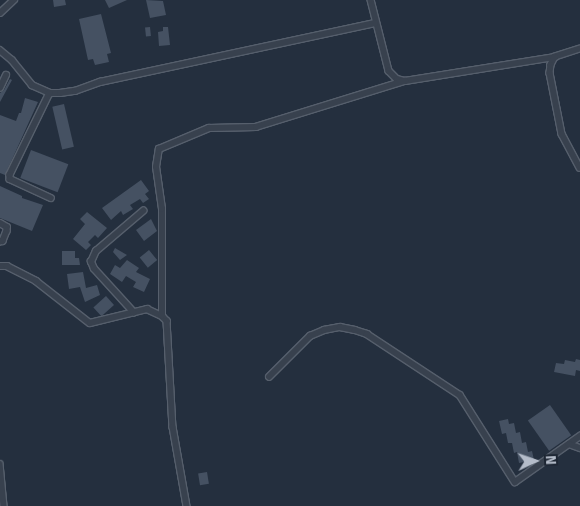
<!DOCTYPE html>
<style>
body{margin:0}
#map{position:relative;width:580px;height:506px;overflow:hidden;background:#242f3e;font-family:"Fira Sans",sans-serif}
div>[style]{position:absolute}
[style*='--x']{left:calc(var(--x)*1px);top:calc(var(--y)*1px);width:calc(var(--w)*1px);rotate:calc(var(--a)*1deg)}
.building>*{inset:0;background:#455162;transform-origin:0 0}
.roads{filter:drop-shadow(1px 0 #565f6c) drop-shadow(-1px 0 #565f6c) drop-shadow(0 1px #565f6c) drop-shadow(0 -1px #565f6c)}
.minor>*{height:5.5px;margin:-2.75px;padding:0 2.75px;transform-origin:2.75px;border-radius:2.75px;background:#38414e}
span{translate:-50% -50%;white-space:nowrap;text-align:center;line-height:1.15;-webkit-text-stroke:5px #1d2633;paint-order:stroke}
.north{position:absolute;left:510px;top:436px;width:50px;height:50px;-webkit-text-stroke:4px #1d2633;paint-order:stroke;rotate:87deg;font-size:14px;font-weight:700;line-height:20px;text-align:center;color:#b4bcc9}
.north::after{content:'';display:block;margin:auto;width:18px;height:22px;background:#b4bcc9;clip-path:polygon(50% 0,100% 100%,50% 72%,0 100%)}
</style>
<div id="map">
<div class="building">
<div style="clip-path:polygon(53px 0,65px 0,66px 5px,54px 7px)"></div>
<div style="clip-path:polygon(105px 0,127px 0,109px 8px)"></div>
<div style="clip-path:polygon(146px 0,163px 1px,166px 15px,150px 18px)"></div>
<div style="clip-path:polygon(101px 14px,111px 53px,107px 54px,109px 62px,95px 65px,93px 59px,88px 60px,79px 19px)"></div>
<div style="left:150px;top:27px;width:9px;height:5px;rotate:84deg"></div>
<div style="clip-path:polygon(163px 27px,168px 27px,170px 45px,159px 46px,158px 32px,163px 31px)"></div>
<div style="clip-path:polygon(10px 79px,12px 80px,0 102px,0 93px,4px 90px)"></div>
<div style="clip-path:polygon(25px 98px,38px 102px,5px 175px,0 173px,0 115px,16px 121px,19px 113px,21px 113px)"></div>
<div style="left:64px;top:104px;width:44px;height:12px;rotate:77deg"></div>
<div style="left:31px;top:150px;width:40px;height:30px;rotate:21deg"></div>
<div style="clip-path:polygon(141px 180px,149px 191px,145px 194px,149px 199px,143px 203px,140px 199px,130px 205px,133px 209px,123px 215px,121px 211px,111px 220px,102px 208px)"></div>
<div style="clip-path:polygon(0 186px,22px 196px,22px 198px,43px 205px,32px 231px,0 218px)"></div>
<div style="clip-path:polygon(87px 212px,107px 228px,98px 238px,95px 235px,88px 242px,91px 245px,86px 250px,73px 239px,85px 224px,80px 219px)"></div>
<div style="clip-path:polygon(151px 219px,157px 231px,144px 241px,136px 230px)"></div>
<div style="clip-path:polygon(115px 248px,127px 255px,120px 260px,113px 252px)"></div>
<div style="left:149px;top:250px;width:13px;height:12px;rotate:51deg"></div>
<div style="clip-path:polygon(62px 251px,75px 251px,75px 258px,79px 258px,80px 265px,62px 265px)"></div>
<div style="clip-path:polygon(127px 260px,139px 268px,136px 272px,150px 279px,144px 292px,133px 287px,136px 282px,126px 276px,122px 282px,110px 274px,115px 265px,120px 268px)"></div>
<div style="clip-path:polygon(83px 272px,86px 288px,97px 285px,100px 295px,85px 302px,80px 287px,69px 289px,67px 274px)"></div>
<div style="left:106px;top:296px;width:12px;height:17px;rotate:48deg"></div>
<div style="clip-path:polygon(576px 359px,580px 360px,580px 371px,576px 370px,575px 376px,554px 372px,556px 363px,564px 364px,565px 360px,575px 362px)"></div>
<div style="left:550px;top:405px;width:37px;height:27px;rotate:55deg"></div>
<div style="clip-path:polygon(508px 419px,509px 424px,514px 423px,516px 433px,520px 432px,522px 443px,526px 442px,528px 452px,532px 451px,534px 460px,519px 463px,517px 452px,514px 453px,512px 443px,508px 443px,506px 433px,502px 434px,499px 421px)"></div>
<div style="left:207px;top:472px;width:12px;height:9px;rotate:81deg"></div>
</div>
<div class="roads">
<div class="minor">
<div style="--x:371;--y:0;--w:73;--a:75.8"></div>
<div style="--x:389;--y:71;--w:11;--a:45"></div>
<div style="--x:397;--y:79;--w:8;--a:14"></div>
<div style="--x:405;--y:81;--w:152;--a:-9.1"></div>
<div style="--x:0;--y:13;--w:19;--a:-43"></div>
<div style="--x:580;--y:49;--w:26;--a:162"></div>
<div style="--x:555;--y:57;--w:9;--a:117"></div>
<div style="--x:551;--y:65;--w:8;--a:97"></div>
<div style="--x:550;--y:73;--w:62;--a:78.9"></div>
<div style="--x:562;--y:134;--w:38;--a:62"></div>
<div style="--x:0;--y:50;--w:16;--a:40"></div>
<div style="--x:12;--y:60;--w:32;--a:51"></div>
<div style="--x:32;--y:85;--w:20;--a:24"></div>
<div style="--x:50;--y:93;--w:10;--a:0"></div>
<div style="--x:60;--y:93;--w:15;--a:-8"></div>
<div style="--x:75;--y:91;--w:27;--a:-20"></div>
<div style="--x:100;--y:82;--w:281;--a:-12.1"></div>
<div style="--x:0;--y:88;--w:14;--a:-65"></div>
<div style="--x:50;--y:93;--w:91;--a:116"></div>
<div style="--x:10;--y:175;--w:4;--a:90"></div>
<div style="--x:10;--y:179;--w:45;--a:24.9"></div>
<div style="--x:0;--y:223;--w:8;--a:30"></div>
<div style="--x:7;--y:227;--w:4;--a:90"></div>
<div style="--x:7;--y:231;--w:11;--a:112"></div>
<div style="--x:3;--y:241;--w:3;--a:162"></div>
<div style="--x:0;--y:266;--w:7;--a:0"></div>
<div style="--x:7;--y:266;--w:33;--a:27"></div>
<div style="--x:36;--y:281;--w:68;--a:37.9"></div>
<div style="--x:90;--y:323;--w:59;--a:-13.8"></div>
<div style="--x:147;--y:309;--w:17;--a:25"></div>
<div style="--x:162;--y:316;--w:7;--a:45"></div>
<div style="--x:167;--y:321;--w:106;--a:86.8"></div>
<div style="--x:173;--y:427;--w:80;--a:80"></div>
<div style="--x:134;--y:313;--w:59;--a:-132.3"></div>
<div style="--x:94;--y:269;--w:8;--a:-113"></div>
<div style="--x:91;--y:262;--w:12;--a:-66"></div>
<div style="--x:96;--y:251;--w:62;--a:-40.4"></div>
<div style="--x:162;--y:316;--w:107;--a:-90"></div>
<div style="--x:162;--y:209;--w:42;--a:-98.1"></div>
<div style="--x:156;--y:167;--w:18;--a:-81"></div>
<div style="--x:159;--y:149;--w:54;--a:-22.8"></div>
<div style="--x:209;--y:128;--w:47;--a:-1.2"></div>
<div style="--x:256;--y:127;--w:156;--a:-17.2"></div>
<div style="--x:269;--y:377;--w:58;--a:-45"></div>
<div style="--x:310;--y:336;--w:15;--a:-23"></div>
<div style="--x:324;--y:330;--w:16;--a:-11"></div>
<div style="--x:340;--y:327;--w:15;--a:11"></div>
<div style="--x:355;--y:330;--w:13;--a:18"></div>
<div style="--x:367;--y:334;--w:111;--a:33.3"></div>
<div style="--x:460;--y:395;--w:103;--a:57.7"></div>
<div style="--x:515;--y:482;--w:80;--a:-35.3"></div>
<div style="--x:569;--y:444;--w:12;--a:20"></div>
<div style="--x:0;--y:464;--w:42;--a:84.6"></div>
</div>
</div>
<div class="north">N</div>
</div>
